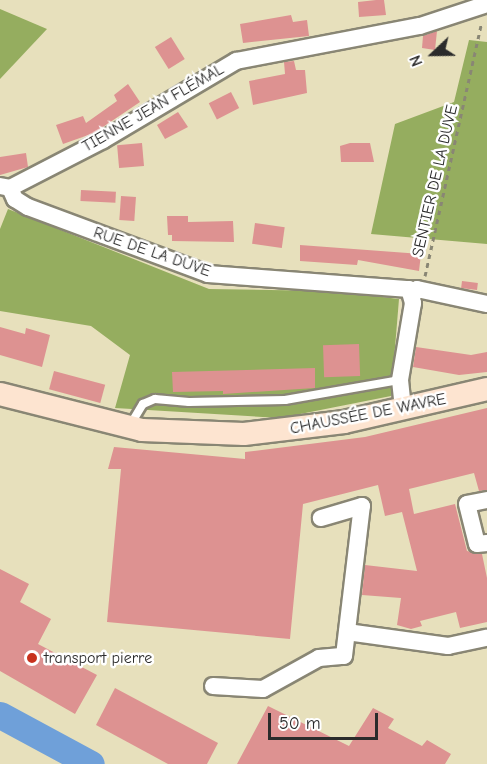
<!DOCTYPE html>
<meta charset="utf-8">
<style>
body{margin:0}
#map{position:relative;width:487px;height:764px;overflow:hidden;background:#e7e0bc;font-family:"Comic Neue",sans-serif}
div>[style]{position:absolute}
[style*='--x']{left:calc(var(--x)*1px);top:calc(var(--y)*1px);width:calc(var(--w)*1px);rotate:calc(var(--a)*1deg)}
.forest>*{inset:0;background:#95ad5f}
.river>*{height:27px;margin:-13.5px;padding:0 13.5px;transform-origin:13.5px;border-radius:13.5px;background:#6fa0d9}
.building>*{inset:0;background:#dd9291;transform-origin:0 0}
.path>*{height:3px;margin-top:-1.5px;transform-origin:0;background:repeating-linear-gradient(90deg,#898674 0 4.5px,transparent 0 9px)}
.roads{filter:drop-shadow(2px 0 #898674) drop-shadow(-2px 0 #898674) drop-shadow(0 2px #898674) drop-shadow(0 -2px #898674)}
.lane>*{height:8px;margin:-4px;padding:0 4px;transform-origin:4px;border-radius:4px;background:#fff}
.street>*{height:16px;margin:-8px;padding:0 8px;transform-origin:8px;border-radius:8px;background:#fff}
.secondary>*{height:22px;margin:-11px;padding:0 11px;transform-origin:11px;border-radius:11px;background:#fde4d0}
.dots>*{width:16px;height:16px;translate:-50% -50%;box-sizing:border-box;border:3px solid #fff;border-radius:50%}
span{translate:-50% -50%;white-space:nowrap;text-align:center;line-height:1.15;-webkit-text-stroke:5px #fff;paint-order:stroke}
.street-label{font-size:16px;color:#2b2b2b}
.poi-label{font-size:16px;color:#2b2b2b}
.left{translate:0 -50%;text-align:left}
.north{position:absolute;left:403px;top:24px;width:60px;height:60px;-webkit-text-stroke:4px #fff;paint-order:stroke;rotate:248deg;font-size:16px;font-weight:700;line-height:24px;text-align:center;color:#2b2b2b}
.north::after{content:'';display:block;margin:auto;width:21px;height:27px;background:#2b2b2b;clip-path:polygon(50% 0,100% 100%,50% 72%,0 100%)}
.scale{position:absolute;left:268px;top:713px;width:110px;height:27px;box-sizing:border-box;border:3px solid #2b2b2b;border-top:0;padding-left:8px;font-size:18px;line-height:21px;white-space:nowrap;color:#2b2b2b;-webkit-text-stroke:4px #fff;paint-order:stroke}
</style>
<div id="map">
<div class="forest">
<div style="clip-path:polygon(0 9px,47px 29px,0 79px)"></div>
<div style="clip-path:polygon(469px 40px,487px 42px,487px 244px,371px 234px,395px 124px,454px 102px)"></div>
<div style="clip-path:polygon(8px 209px,209px 289px,332px 291px,399px 299px,391px 396px,280px 418px,115px 408px,130px 355px,91px 326px,0 311px,0 229px)"></div>
</div>
<div class="river">
<div style="--x:0;--y:715;--w:103;--a:28.3"></div>
</div>
<div class="building">
<div style="clip-path:polygon(376px 0,384px 0,386px 15px,359px 17px,358px 2px)"></div>
<div style="clip-path:polygon(291px 15px,293px 22px,307px 20px,309px 36px,243px 43px,240px 24px)"></div>
<div style="clip-path:polygon(437px 31px,435px 50px,422px 48px,423px 36px)"></div>
<div style="left:171px;top:37px;width:26px;height:19px;rotate:58deg"></div>
<div style="clip-path:polygon(294px 61px,296px 70px,305px 70px,307px 93px,253px 105px,249px 81px,285px 74px,284px 62px)"></div>
<div style="clip-path:polygon(128px 84px,140px 102px,94px 133px,63px 144px,56px 125px,83px 116px,86px 123px,117px 101px,114px 95px)"></div>
<div style="left:231px;top:92px;width:18px;height:25px;rotate:63deg"></div>
<div style="clip-path:polygon(178px 112px,188px 127px,165px 139px,157px 125px)"></div>
<div style="left:142px;top:143px;width:23px;height:25px;rotate:85deg"></div>
<div style="clip-path:polygon(350px 143px,370px 143px,374px 162px,341px 162px,340px 146px)"></div>
<div style="clip-path:polygon(26px 153px,28px 167px,0 175px,0 157px)"></div>
<div style="left:81px;top:190px;width:35px;height:11px;rotate:3deg"></div>
<div style="left:121px;top:196px;width:15px;height:24px;rotate:4deg"></div>
<div style="clip-path:polygon(167px 216px,188px 216px,188px 222px,233px 221px,234px 242px,172px 241px,172px 235px,168px 235px)"></div>
<div style="left:255px;top:223px;width:30px;height:21px;rotate:8deg"></div>
<div style="clip-path:polygon(300px 245px,421px 254px,419px 271px,358px 260px,357px 265px,300px 261px)"></div>
<div style="left:462px;top:281px;width:16px;height:7px;rotate:7deg"></div>
<div style="clip-path:polygon(0 327px,25px 334px,26px 328px,50px 335px,42px 367px,0 355px)"></div>
<div style="left:359px;top:344px;width:32px;height:36px;rotate:88deg"></div>
<div style="clip-path:polygon(416px 347px,471px 355px,487px 352px,487px 372px,459px 375px,413px 367px)"></div>
<div style="clip-path:polygon(315px 368px,315px 388px,223px 394px,223px 391px,173px 392px,172px 372px)"></div>
<div style="left:54px;top:371px;width:53px;height:19px;rotate:15deg"></div>
<div style="clip-path:polygon(487px 408px,487px 490px,479px 491px,474px 473px,409px 489px,414px 514px,455px 504px,467px 551px,482px 554px,487px 578px,487px 622px,460px 628px,456px 612px,420px 621px,422px 626px,411px 629px,397px 625px,401px 598px,362px 595px,365px 565px,417px 571px,402px 512px,385px 516px,378px 485px,303px 504px,290px 639px,107px 622px,121px 469px,108px 469px,114px 447px,245px 459px,245px 452px,365px 437px)"></div>
<div style="clip-path:polygon(0 569px,29px 584px,20px 602px,51px 619px,38px 644px,97px 675px,75px 714px,0 671px)"></div>
<div style="clip-path:polygon(115px 688px,218px 743px,207px 764px,168px 764px,96px 725px)"></div>
<div style="clip-path:polygon(268px 706px,349px 746px,373px 708px,394px 719px,388px 728px,422px 746px,427px 740px,451px 754px,445px 764px,237px 764px)"></div>
</div>
<div class="path">
<div style="--x:425;--y:276;--w:260;--a:-77.4"></div>
</div>
<div class="roads">
<div class="lane">
<div style="--x:129;--y:427;--w:27;--a:-59"></div>
<div style="--x:143;--y:404;--w:13;--a:-23"></div>
<div style="--x:155;--y:399;--w:34;--a:5"></div>
<div style="--x:189;--y:402;--w:96;--a:-1.2"></div>
<div style="--x:285;--y:400;--w:117;--a:-9.9"></div>
</div>
<div class="street">
<div style="--x:0;--y:186;--w:10;--a:11"></div>
<div style="--x:10;--y:188;--w:105;--a:-27.3"></div>
<div style="--x:103;--y:140;--w:155;--a:-30.7"></div>
<div style="--x:236;--y:61;--w:187;--a:-10.8"></div>
<div style="--x:420;--y:26;--w:71;--a:-18.2"></div>
<div style="--x:10;--y:188;--w:12;--a:66"></div>
<div style="--x:15;--y:199;--w:15;--a:32"></div>
<div style="--x:28;--y:207;--w:192;--a:20.4"></div>
<div style="--x:208;--y:274;--w:202;--a:4.3"></div>
<div style="--x:409;--y:289;--w:15;--a:74"></div>
<div style="--x:413;--y:303;--w:78;--a:99.6"></div>
<div style="--x:400;--y:380;--w:29;--a:84"></div>
<div style="--x:413;--y:295;--w:7;--a:-56"></div>
<div style="--x:417;--y:289;--w:72;--a:12.1"></div>
<div style="--x:487;--y:500;--w:20;--a:169"></div>
<div style="--x:467;--y:504;--w:41;--a:76"></div>
<div style="--x:477;--y:544;--w:10;--a:-6"></div>
<div style="--x:347;--y:632;--w:102;--a:7.9"></div>
<div style="--x:448;--y:646;--w:40;--a:-12"></div>
<div style="--x:213;--y:686;--w:50;--a:3.4"></div>
<div style="--x:263;--y:689;--w:64;--a:-29"></div>
<div style="--x:319;--y:658;--w:25;--a:-5"></div>
<div style="--x:344;--y:656;--w:151;--a:-83.2"></div>
<div style="--x:362;--y:506;--w:43;--a:163.7"></div>
</div>
<div class="secondary">
<div style="--x:0;--y:394;--w:146;--a:14.2"></div>
<div style="--x:142;--y:430;--w:102;--a:2.2"></div>
<div style="--x:244;--y:434;--w:101;--a:-6.8"></div>
<div style="--x:344;--y:422;--w:147;--a:-13"></div>
</div>
</div>
<div class="dots">
<div style="left:32px;top:658px;background:#c8321e"></div>
</div>
<div class="street-label">
<span style="left:153px;top:108px;rotate:-30deg">TIENNE JEAN FLÉMAL</span>
<span style="left:435px;top:181px;rotate:-77deg">SENTIER DE LA DUVE</span>
<span style="left:152px;top:252px;rotate:19deg">RUE DE LA DUVE</span>
<span style="left:368px;top:414px;rotate:-11deg">CHAUSSÉE DE WAVRE</span>
</div>
<div class="poi-label">
<span class="left" style="left:44px;top:658px">transport pierre</span>
</div>
<div class="north">N</div>
<div class="scale">50 m</div>
</div>
